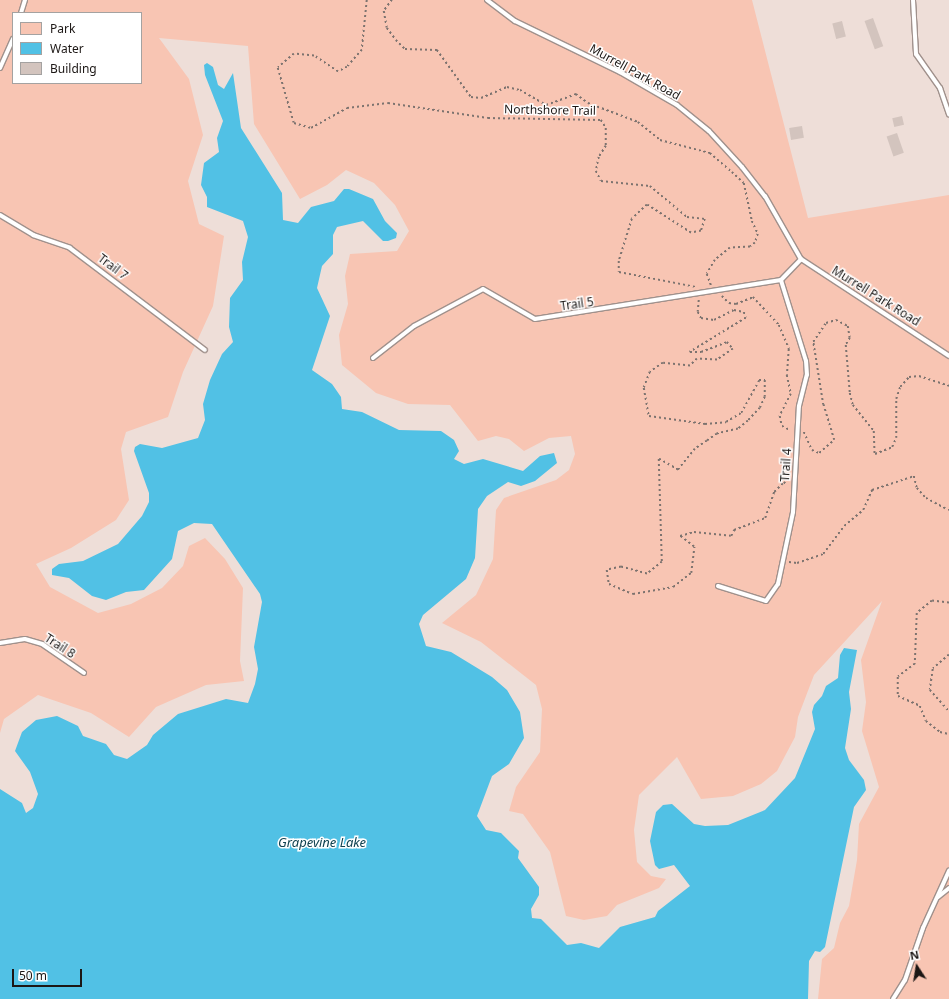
<!DOCTYPE html>
<style>
body{margin:0}
#map{position:relative;width:949px;height:999px;overflow:hidden;background:#eeded8;font-family:"Noto Sans",sans-serif}
div>[style]{position:absolute}
[style*='--x']{left:calc(var(--x)*1px);top:calc(var(--y)*1px);width:calc(var(--w)*1px);rotate:calc(var(--a)*1deg)}
.green>*{inset:0;background:#f8c5b3}
.water>*{inset:0;background:#51c1e5}
.building>*{inset:0;background:#d3c4be;transform-origin:0 0}
.path>*{height:1.5px;margin-top:-0.75px;transform-origin:0;background:repeating-linear-gradient(90deg,#7d736f 0 2px,transparent 0 5px)}
.roads{filter:drop-shadow(1px 0 #a0918c) drop-shadow(-1px 0 #a0918c) drop-shadow(0 1px #a0918c) drop-shadow(0 -1px #a0918c)}
.service>*{height:4px;margin:-2px;padding:0 2px;transform-origin:2px;border-radius:2px;background:#fff}
span{translate:-50% -50%;white-space:nowrap;text-align:center;line-height:1.15;-webkit-text-stroke:3px #fff;paint-order:stroke}
.street-label{font-size:12px;color:#1c1715}
.water-label{font-size:13px;color:#104251;font-style:italic}
.legend{position:absolute;left:12px;top:12px;width:130px;height:72px;box-sizing:border-box;background:#fff;border:1px solid #a4a2a1;margin:0;padding:5px 7px;list-style:none;font-size:12px;color:#1c1715}
.legend li{display:flex;align-items:center;gap:8px;height:20px}
.legend b{width:20px;border:1px solid #a4a2a1}
.north{position:absolute;left:897px;top:947px;width:40px;height:40px;-webkit-text-stroke:3px #fff;paint-order:stroke;rotate:348deg;font-size:11px;font-weight:700;line-height:16px;text-align:center;color:#1c1715}
.north::after{content:'';display:block;margin:auto;width:14px;height:18px;background:#1c1715;clip-path:polygon(50% 0,100% 100%,50% 72%,0 100%)}
.scale{position:absolute;left:12px;top:969px;width:70px;height:18px;box-sizing:border-box;border:2px solid #1c1715;border-top:0;padding-left:5px;font-size:12px;line-height:14px;white-space:nowrap;color:#1c1715;-webkit-text-stroke:3px #fff;paint-order:stroke}
</style>
<div id="map">
<div class="green">
<div style="clip-path:polygon(evenodd,0 0,752px 0,808px 218px,949px 195px,949px 999px,818px 999px,822px 959px,834px 948px,840px 923px,849px 906px,857px 860px,859px 824px,879px 787px,862px 731px,866px 702px,861px 660px,882px 601px,814px 675px,798px 717px,795px 737px,777px 771px,761px 784px,733px 796px,701px 799px,677px 757px,639px 795px,634px 830px,637px 862px,651px 876px,666px 879px,659px 888px,617px 905px,607px 916px,584px 920px,566px 916px,550px 852px,523px 814px,509px 811px,516px 787px,540px 752px,542px 709px,536px 685px,481px 642px,442px 623px,476px 595px,493px 559px,496px 510px,504px 498px,556px 480px,569px 470px,575px 454px,571px 436px,549px 438px,524px 451px,509px 439px,496px 436px,478px 441px,450px 405px,408px 404px,376px 393px,342px 365px,339px 335px,348px 304px,345px 276px,350px 254px,397px 251px,409px 231px,395px 205px,374px 183px,346px 170px,327px 185px,300px 199px,254px 124px,248px 46px,159px 38px,189px 79px,203px 135px,188px 181px,199px 224px,224px 236px,213px 306px,183px 372px,168px 417px,126px 432px,121px 449px,129px 500px,116px 520px,71px 548px,36px 564px,50px 587px,98px 613px,131px 604px,162px 588px,183px 566px,189px 546px,205px 538px,225px 559px,243px 588px,240px 661px,244px 681px,206px 685px,156px 707px,129px 737px,91px 713px,38px 695px,4px 719px,0 733px,0 0,13px 13px,141px 13px,141px 83px,13px 83px,13px 13px)"></div>
</div>
<div class="water">
<div style="clip-path:polygon(207px 63px,213px 67px,218px 85px,224px 89px,233px 73px,241px 128px,282px 193px,283px 220px,298px 223px,311px 207px,334px 201px,344px 189px,349px 189px,373px 199px,385px 221px,397px 233px,396px 238px,388px 241px,383px 241px,363px 221px,337px 227px,333px 235px,333px 254px,322px 266px,317px 288px,330px 316px,312px 370px,332px 384px,341px 397px,342px 409px,362px 412px,399px 430px,441px 431px,454px 440px,459px 451px,454px 459px,464px 464px,483px 459px,523px 471px,540px 456px,554px 453px,557px 463px,535px 481px,521px 486px,508px 482px,487px 496px,478px 509px,475px 558px,466px 579px,423px 615px,419px 624px,426px 646px,451px 652px,492px 677px,507px 690px,520px 712px,524px 738px,509px 764px,492px 776px,477px 816px,486px 830px,501px 833px,519px 851px,518px 858px,539px 887px,539px 895px,531px 909px,532px 918px,541px 919px,567px 945px,581px 943px,599px 948px,620px 927px,655px 917px,658px 911px,690px 886px,674px 865px,659px 869px,655px 865px,650px 841px,656px 812px,663px 805px,672px 804px,694px 824px,705px 826px,728px 825px,765px 810px,795px 778px,815px 729px,812px 712px,814px 705px,822px 696px,826px 686px,838px 678px,840px 655px,844px 648px,857px 650px,849px 692px,851px 709px,845px 748px,849px 760px,864px 780px,866px 790px,854px 807px,825px 947px,820px 952px,815px 951px,809px 961px,808px 999px,0 999px,0 789px,22px 803px,26px 813px,33px 808px,38px 794px,30px 772px,15px 751px,22px 732px,36px 720px,57px 716px,78px 726px,83px 736px,106px 744px,114px 755px,127px 759px,147px 745px,153px 735px,178px 714px,226px 699px,248px 703px,255px 684px,258px 669px,254px 647px,262px 602px,260px 594px,212px 524px,194px 523px,178px 531px,172px 559px,144px 590px,126px 592px,106px 600px,92px 596px,69px 578px,52px 575px,52px 569px,59px 564px,83px 561px,118px 544px,142px 516px,149px 502px,149px 493px,134px 451px,135px 447px,140px 444px,162px 448px,198px 438px,205px 420px,203px 404px,210px 380px,222px 354px,233px 342px,229px 327px,230px 298px,243px 280px,242px 262px,248px 237px,243px 221px,207px 207px,207px 197px,201px 185px,204px 163px,219px 152px,217px 138px,223px 121px,205px 75px,204px 65px)"></div>
</div>
<div class="building">
<div style="left:873px;top:18px;width:30px;height:9px;rotate:70deg"></div>
<div style="left:842px;top:21px;width:16px;height:10px;rotate:76deg"></div>
<div style="left:902px;top:116px;width:9px;height:10px;rotate:77deg"></div>
<div style="left:802px;top:126px;width:12px;height:13px;rotate:81deg"></div>
<div style="left:897px;top:133px;width:21px;height:11px;rotate:71deg"></div>
</div>
<div class="path">
<div style="--x:367;--y:0;--w:50;--a:95.7"></div>
<div style="--x:362;--y:50;--w:23;--a:131"></div>
<div style="--x:347;--y:67;--w:10;--a:151"></div>
<div style="--x:338;--y:72;--w:29;--a:-146"></div>
<div style="--x:314;--y:56;--w:20;--a:-174"></div>
<div style="--x:294;--y:54;--w:21;--a:139"></div>
<div style="--x:278;--y:68;--w:57;--a:73.8"></div>
<div style="--x:294;--y:123;--w:18;--a:16"></div>
<div style="--x:311;--y:128;--w:41;--a:-29.1"></div>
<div style="--x:347;--y:108;--w:41;--a:-7"></div>
<div style="--x:388;--y:103;--w:101;--a:8.5"></div>
<div style="--x:488;--y:118;--w:113;--a:1"></div>
<div style="--x:601;--y:120;--w:9;--a:58"></div>
<div style="--x:606;--y:128;--w:18;--a:90"></div>
<div style="--x:606;--y:146;--w:13;--a:122"></div>
<div style="--x:599;--y:157;--w:14;--a:102"></div>
<div style="--x:596;--y:171;--w:11;--a:63"></div>
<div style="--x:601;--y:181;--w:49;--a:5.8"></div>
<div style="--x:650;--y:186;--w:48;--a:40"></div>
<div style="--x:687;--y:217;--w:18;--a:6"></div>
<div style="--x:705;--y:219;--w:13;--a:108"></div>
<div style="--x:701;--y:231;--w:10;--a:169"></div>
<div style="--x:691;--y:233;--w:52;--a:-147.5"></div>
<div style="--x:647;--y:205;--w:21;--a:137"></div>
<div style="--x:632;--y:219;--w:44;--a:107.2"></div>
<div style="--x:619;--y:261;--w:11;--a:90"></div>
<div style="--x:619;--y:272;--w:78;--a:11"></div>
<div style="--x:392;--y:0;--w:14;--a:126"></div>
<div style="--x:384;--y:11;--w:17;--a:80"></div>
<div style="--x:387;--y:28;--w:15;--a:53"></div>
<div style="--x:396;--y:40;--w:13;--a:45"></div>
<div style="--x:405;--y:49;--w:32;--a:2"></div>
<div style="--x:437;--y:50;--w:58;--a:54.1"></div>
<div style="--x:471;--y:97;--w:10;--a:6"></div>
<div style="--x:481;--y:98;--w:28;--a:-23"></div>
<div style="--x:507;--y:87;--w:13;--a:13"></div>
<div style="--x:520;--y:90;--w:30;--a:30"></div>
<div style="--x:546;--y:105;--w:32;--a:-20"></div>
<div style="--x:576;--y:94;--w:15;--a:37"></div>
<div style="--x:588;--y:103;--w:53;--a:20.8"></div>
<div style="--x:638;--y:122;--w:28;--a:39"></div>
<div style="--x:660;--y:140;--w:52;--a:14.6"></div>
<div style="--x:710;--y:153;--w:29;--a:41"></div>
<div style="--x:732;--y:172;--w:16;--a:43"></div>
<div style="--x:744;--y:183;--w:39;--a:78"></div>
<div style="--x:752;--y:221;--w:14;--a:65"></div>
<div style="--x:758;--y:234;--w:9;--a:108"></div>
<div style="--x:755;--y:243;--w:6;--a:141"></div>
<div style="--x:750;--y:247;--w:20;--a:177"></div>
<div style="--x:730;--y:248;--w:19;--a:141"></div>
<div style="--x:715;--y:260;--w:16;--a:120"></div>
<div style="--x:707;--y:274;--w:12;--a:70"></div>
<div style="--x:722;--y:296;--w:10;--a:45"></div>
<div style="--x:729;--y:303;--w:7;--a:8"></div>
<div style="--x:736;--y:304;--w:18;--a:-22"></div>
<div style="--x:753;--y:297;--w:38;--a:47"></div>
<div style="--x:779;--y:325;--w:26;--a:67"></div>
<div style="--x:789;--y:349;--w:26;--a:94"></div>
<div style="--x:787;--y:375;--w:19;--a:78"></div>
<div style="--x:791;--y:394;--w:25;--a:117"></div>
<div style="--x:780;--y:416;--w:10;--a:79"></div>
<div style="--x:782;--y:426;--w:9;--a:27"></div>
<div style="--x:699;--y:300;--w:12;--a:95"></div>
<div style="--x:698;--y:312;--w:7;--a:63"></div>
<div style="--x:701;--y:318;--w:13;--a:9"></div>
<div style="--x:714;--y:320;--w:22;--a:-27"></div>
<div style="--x:734;--y:310;--w:10;--a:11"></div>
<div style="--x:744;--y:312;--w:6;--a:72"></div>
<div style="--x:746;--y:318;--w:66;--a:148.7"></div>
<div style="--x:690;--y:352;--w:11;--a:0"></div>
<div style="--x:701;--y:352;--w:28;--a:-21"></div>
<div style="--x:727;--y:342;--w:9;--a:49"></div>
<div style="--x:733;--y:349;--w:19;--a:145"></div>
<div style="--x:717;--y:360;--w:20;--a:-177"></div>
<div style="--x:697;--y:359;--w:10;--a:135"></div>
<div style="--x:690;--y:366;--w:27;--a:-174"></div>
<div style="--x:663;--y:363;--w:16;--a:145"></div>
<div style="--x:650;--y:372;--w:17;--a:111"></div>
<div style="--x:644;--y:388;--w:28;--a:80"></div>
<div style="--x:649;--y:416;--w:57;--a:8.1"></div>
<div style="--x:705;--y:424;--w:21;--a:-5"></div>
<div style="--x:726;--y:422;--w:17;--a:-31"></div>
<div style="--x:741;--y:413;--w:38;--a:-61"></div>
<div style="--x:759;--y:380;--w:6;--a:0"></div>
<div style="--x:765;--y:380;--w:17;--a:90"></div>
<div style="--x:765;--y:397;--w:12;--a:114"></div>
<div style="--x:760;--y:408;--w:18;--a:133"></div>
<div style="--x:748;--y:421;--w:13;--a:141"></div>
<div style="--x:738;--y:429;--w:22;--a:167"></div>
<div style="--x:717;--y:434;--w:12;--a:145"></div>
<div style="--x:707;--y:441;--w:14;--a:146"></div>
<div style="--x:695;--y:449;--w:27;--a:129"></div>
<div style="--x:678;--y:470;--w:22;--a:-150"></div>
<div style="--x:659;--y:459;--w:103;--a:88.3"></div>
<div style="--x:662;--y:562;--w:19;--a:141"></div>
<div style="--x:647;--y:574;--w:27;--a:-165"></div>
<div style="--x:621;--y:567;--w:14;--a:168"></div>
<div style="--x:607;--y:570;--w:14;--a:82"></div>
<div style="--x:609;--y:584;--w:26;--a:23"></div>
<div style="--x:633;--y:594;--w:41;--a:-9.9"></div>
<div style="--x:673;--y:587;--w:23;--a:-38"></div>
<div style="--x:691;--y:573;--w:26;--a:-83"></div>
<div style="--x:694;--y:547;--w:18;--a:-142"></div>
<div style="--x:680;--y:536;--w:15;--a:-16"></div>
<div style="--x:694;--y:532;--w:37;--a:6"></div>
<div style="--x:731;--y:536;--w:7;--a:-63"></div>
<div style="--x:734;--y:530;--w:33;--a:-21"></div>
<div style="--x:765;--y:518;--w:28;--a:-71"></div>
<div style="--x:774;--y:492;--w:14;--a:-45"></div>
<div style="--x:784;--y:482;--w:4;--a:45"></div>
<div style="--x:804;--y:432;--w:20;--a:66"></div>
<div style="--x:812;--y:450;--w:8;--a:23"></div>
<div style="--x:819;--y:453;--w:20;--a:-41"></div>
<div style="--x:834;--y:440;--w:37;--a:-107"></div>
<div style="--x:823;--y:405;--w:64;--a:-99"></div>
<div style="--x:813;--y:342;--w:23;--a:-56"></div>
<div style="--x:826;--y:323;--w:10;--a:-17"></div>
<div style="--x:836;--y:320;--w:13;--a:27"></div>
<div style="--x:848;--y:326;--w:12;--a:81"></div>
<div style="--x:850;--y:338;--w:8;--a:120"></div>
<div style="--x:846;--y:345;--w:48;--a:85.2"></div>
<div style="--x:850;--y:393;--w:12;--a:76"></div>
<div style="--x:853;--y:405;--w:33;--a:51"></div>
<div style="--x:874;--y:431;--w:23;--a:88"></div>
<div style="--x:875;--y:454;--w:18;--a:-22"></div>
<div style="--x:892;--y:447;--w:10;--a:-66"></div>
<div style="--x:896;--y:438;--w:39;--a:-90"></div>
<div style="--x:896;--y:399;--w:13;--a:-72"></div>
<div style="--x:900;--y:387;--w:13;--a:-48"></div>
<div style="--x:909;--y:377;--w:10;--a:-6"></div>
<div style="--x:919;--y:376;--w:32;--a:18"></div>
<div style="--x:789;--y:562;--w:8;--a:7"></div>
<div style="--x:797;--y:563;--w:28;--a:-19"></div>
<div style="--x:823;--y:554;--w:35;--a:-53"></div>
<div style="--x:844;--y:526;--w:25;--a:-40"></div>
<div style="--x:863;--y:510;--w:22;--a:-66"></div>
<div style="--x:872;--y:490;--w:44;--a:-18.4"></div>
<div style="--x:914;--y:476;--w:12;--a:76"></div>
<div style="--x:917;--y:488;--w:13;--a:48"></div>
<div style="--x:926;--y:498;--w:26;--a:28"></div>
<div style="--x:949;--y:603;--w:17;--a:-173"></div>
<div style="--x:932;--y:601;--w:19;--a:141"></div>
<div style="--x:917;--y:613;--w:51;--a:92.2"></div>
<div style="--x:915;--y:664;--w:21;--a:143"></div>
<div style="--x:898;--y:677;--w:19;--a:90"></div>
<div style="--x:898;--y:696;--w:24;--a:24"></div>
<div style="--x:920;--y:706;--w:16;--a:68"></div>
<div style="--x:926;--y:721;--w:18;--a:38"></div>
<div style="--x:940;--y:732;--w:9;--a:13"></div>
<div style="--x:949;--y:655;--w:21;--a:139"></div>
<div style="--x:933;--y:669;--w:21;--a:98"></div>
<div style="--x:930;--y:690;--w:28;--a:48"></div>
</div>
<div class="roads">
<div class="service">
<div style="--x:487;--y:0;--w:35;--a:37"></div>
<div style="--x:515;--y:21;--w:117;--a:25.9"></div>
<div style="--x:620;--y:72;--w:66;--a:30.1"></div>
<div style="--x:677;--y:105;--w:41;--a:39.1"></div>
<div style="--x:709;--y:131;--w:49;--a:47.5"></div>
<div style="--x:742;--y:167;--w:37;--a:52"></div>
<div style="--x:765;--y:196;--w:73;--a:60.3"></div>
<div style="--x:801;--y:259;--w:177;--a:33.2"></div>
<div style="--x:913;--y:0;--w:54;--a:86.8"></div>
<div style="--x:916;--y:54;--w:42;--a:54.8"></div>
<div style="--x:940;--y:88;--w:28;--a:71"></div>
<div style="--x:21;--y:13;--w:14;--a:-73"></div>
<div style="--x:0;--y:68;--w:32;--a:-66"></div>
<div style="--x:0;--y:215;--w:39;--a:31"></div>
<div style="--x:33;--y:235;--w:39;--a:19"></div>
<div style="--x:70;--y:248;--w:169;--a:37.1"></div>
<div style="--x:373;--y:358;--w:52;--a:-38"></div>
<div style="--x:414;--y:326;--w:78;--a:-28.2"></div>
<div style="--x:483;--y:289;--w:60;--a:30"></div>
<div style="--x:535;--y:319;--w:249;--a:-9"></div>
<div style="--x:781;--y:280;--w:29;--a:-46"></div>
<div style="--x:718;--y:586;--w:50;--a:17.4"></div>
<div style="--x:766;--y:601;--w:21;--a:-55"></div>
<div style="--x:778;--y:584;--w:74;--a:-78.2"></div>
<div style="--x:793;--y:512;--w:106;--a:-86.8"></div>
<div style="--x:799;--y:406;--w:32;--a:-76"></div>
<div style="--x:807;--y:375;--w:14;--a:-94"></div>
<div style="--x:806;--y:361;--w:85;--a:-107.2"></div>
<div style="--x:0;--y:643;--w:25;--a:-9"></div>
<div style="--x:25;--y:639;--w:18;--a:16"></div>
<div style="--x:42;--y:644;--w:51;--a:34.6"></div>
<div style="--x:938;--y:897;--w:14;--a:-39"></div>
<div style="--x:893;--y:999;--w:22;--a:-58"></div>
<div style="--x:905;--y:980;--w:55;--a:-70.9"></div>
<div style="--x:923;--y:928;--w:63;--a:-65.5"></div>
</div>
</div>
<div class="street-label">
<span style="left:635px;top:72px;rotate:29deg">Murrell Park Road</span>
<span style="left:550px;top:110px;rotate:1deg">Northshore Trail</span>
<span style="left:113px;top:267px;rotate:37deg">Trail 7</span>
<span style="left:876px;top:296px;rotate:32deg">Murrell Park Road</span>
<span style="left:577px;top:304px;rotate:-8deg">Trail 5</span>
<span style="left:786px;top:465px;rotate:-86deg">Trail 4</span>
<span style="left:60px;top:646px;rotate:33deg">Trail 8</span>
</div>
<div class="water-label">
<span style="left:322px;top:842px">Grapevine Lake</span>
</div>
<ul class="legend">
<li><b style="height:11px;background:#f8c5b3"></b>Park</li>
<li><b style="height:11px;background:#51c1e5"></b>Water</li>
<li><b style="height:11px;background:#d3c4be"></b>Building</li>
</ul>
<div class="north">N</div>
<div class="scale">50 m</div>
</div>
